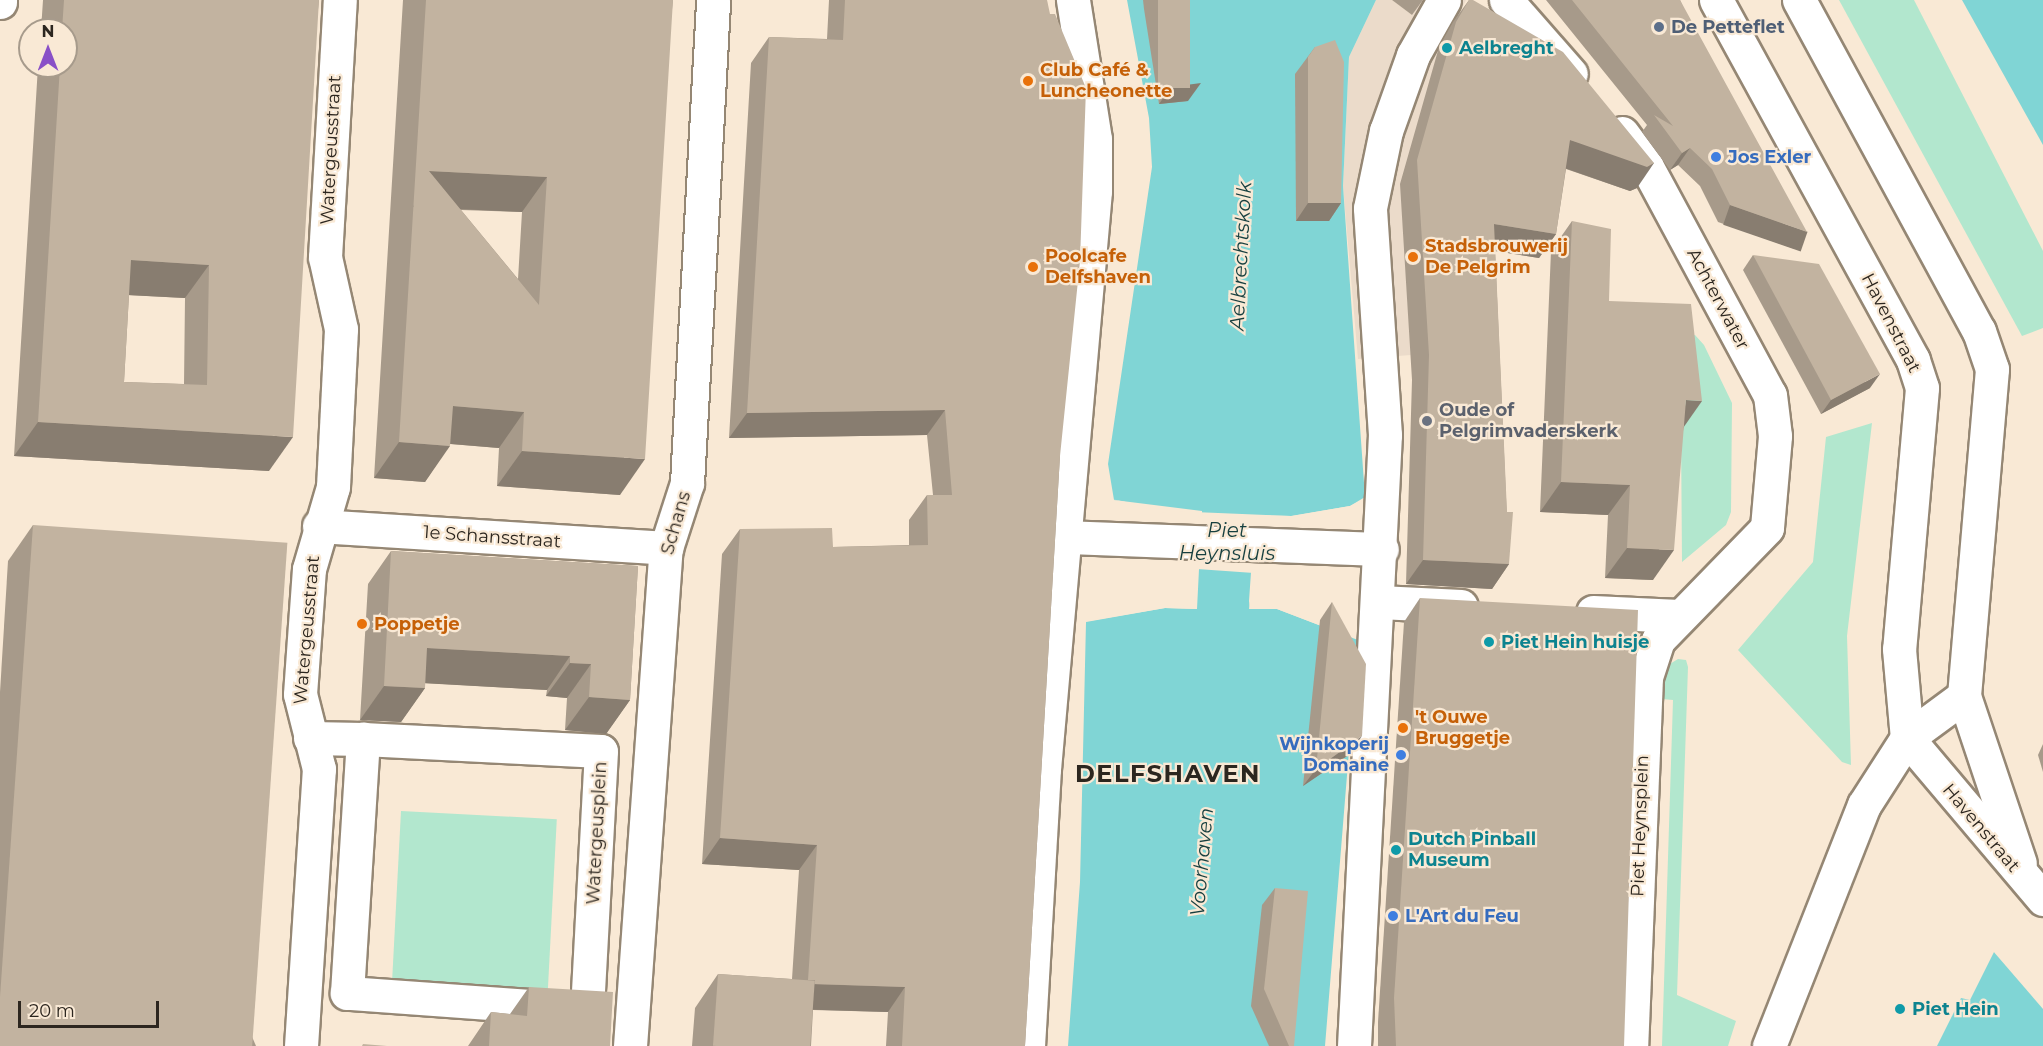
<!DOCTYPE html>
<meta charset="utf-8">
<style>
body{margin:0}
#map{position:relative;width:2043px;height:1046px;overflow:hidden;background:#f9e9d5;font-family:Montserrat,sans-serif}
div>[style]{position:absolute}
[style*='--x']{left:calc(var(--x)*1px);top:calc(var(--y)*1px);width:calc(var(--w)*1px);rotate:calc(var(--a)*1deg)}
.commercial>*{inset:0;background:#ebdbca}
.green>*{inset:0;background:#b2e7ce;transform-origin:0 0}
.water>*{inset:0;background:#80d5d5}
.pier>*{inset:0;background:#f9e9d5}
.roads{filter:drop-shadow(2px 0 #958774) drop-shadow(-2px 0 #958774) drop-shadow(0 2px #958774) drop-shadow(0 -2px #958774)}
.street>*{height:33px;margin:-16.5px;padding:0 16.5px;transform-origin:16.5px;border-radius:16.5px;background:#fff}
.wall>*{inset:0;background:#a79a8a}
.shaded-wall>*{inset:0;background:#887d70;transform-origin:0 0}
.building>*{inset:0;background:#c2b3a0;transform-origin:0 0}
.dots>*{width:16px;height:16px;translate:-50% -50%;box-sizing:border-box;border:3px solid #f9e9d5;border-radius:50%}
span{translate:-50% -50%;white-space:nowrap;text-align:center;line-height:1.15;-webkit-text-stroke:4.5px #f9e9d5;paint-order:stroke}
.service-label{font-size:18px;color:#4e5e75;font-weight:700}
.left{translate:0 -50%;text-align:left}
.culture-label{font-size:18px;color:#0d838f;font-weight:700}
.food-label{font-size:18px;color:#c56008;font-weight:700}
.street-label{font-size:18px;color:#2c261f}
.shop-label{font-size:18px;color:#366cbe;font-weight:700}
.right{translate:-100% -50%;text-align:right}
.worship-label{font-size:18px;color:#5b616d;font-weight:700}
.water-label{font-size:20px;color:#163f3f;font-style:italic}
.district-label{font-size:24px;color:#2c261f;font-weight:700;letter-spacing:1.5px}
.north{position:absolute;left:18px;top:18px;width:60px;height:60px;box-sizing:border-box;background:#f9e9d5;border:2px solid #a79b8c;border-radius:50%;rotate:0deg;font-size:16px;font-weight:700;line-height:24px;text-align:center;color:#2c261f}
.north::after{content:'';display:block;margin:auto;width:21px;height:27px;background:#8950c7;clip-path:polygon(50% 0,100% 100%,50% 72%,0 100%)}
.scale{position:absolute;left:18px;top:1001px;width:141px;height:27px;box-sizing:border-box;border:3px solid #2c261f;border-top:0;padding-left:8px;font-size:18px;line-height:21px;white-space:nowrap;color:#2c261f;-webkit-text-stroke:4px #f9e9d5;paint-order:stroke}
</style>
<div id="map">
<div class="commercial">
<div style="clip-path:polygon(1376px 0,1392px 0,1412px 15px,1423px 0,1466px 0,1435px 63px,1401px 192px,1411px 355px,1358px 359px,1343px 186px,1349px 57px)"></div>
</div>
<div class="green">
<div style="clip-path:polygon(1839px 0,1914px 0,2043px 251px,2043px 328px,2022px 336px)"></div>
<div style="clip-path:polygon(1670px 334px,1695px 335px,1704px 345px,1732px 403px,1731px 512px,1726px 525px,1682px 562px,1681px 431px)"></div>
<div style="clip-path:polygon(1872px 423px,1847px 636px,1851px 765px,1842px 762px,1738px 650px,1813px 562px,1826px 437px)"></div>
<div style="clip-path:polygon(1678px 659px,1686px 660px,1688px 667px,1677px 995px,1736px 1021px,1728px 1046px,1662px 1046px,1673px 700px,1662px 699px,1665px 667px)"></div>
<div style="left:401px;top:811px;width:156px;height:177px;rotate:3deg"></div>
</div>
<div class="water">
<div style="clip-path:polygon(1127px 0,1376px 0,1349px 57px,1343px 186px,1365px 497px,1350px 506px,1292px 516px,1255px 515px,1249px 601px,1250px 609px,1277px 609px,1358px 640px,1325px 1046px,1068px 1046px,1080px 882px,1086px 622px,1165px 608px,1197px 609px,1199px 569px,1202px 511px,1114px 500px,1108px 464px,1152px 167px,1149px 118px)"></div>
<div style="clip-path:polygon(1962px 0,2043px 0,2043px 145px)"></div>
<div style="clip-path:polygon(2043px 854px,2043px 1046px,1937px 1046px,1961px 998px,1970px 1000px)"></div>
</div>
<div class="pier">
<div style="clip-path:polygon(1368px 497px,1351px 509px,1292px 519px,1257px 518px,1252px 606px,1278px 607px,1358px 640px,1277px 609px,1249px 609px,1254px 573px,1197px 569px,1197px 609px,1165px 608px,1083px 622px,1164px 605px,1194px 606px,1199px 514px,1170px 514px,1111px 499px,1170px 511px,1291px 516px,1350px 506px)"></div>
<div style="clip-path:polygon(2043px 852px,2043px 1009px,1993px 951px)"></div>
</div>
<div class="roads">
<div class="street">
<div style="--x:1506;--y:0;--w:98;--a:48.7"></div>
<div style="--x:1716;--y:0;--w:410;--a:61.3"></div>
<div style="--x:1913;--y:360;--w:29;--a:72"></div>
<div style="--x:1922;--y:388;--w:262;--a:95"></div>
<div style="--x:1899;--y:649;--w:89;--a:84.9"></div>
<div style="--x:1907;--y:738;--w:211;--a:49.8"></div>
<div style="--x:1799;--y:0;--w:377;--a:61.5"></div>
<div style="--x:1979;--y:331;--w:40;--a:71.1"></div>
<div style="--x:1992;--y:369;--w:328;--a:94.9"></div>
<div style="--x:1964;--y:696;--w:176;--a:71.5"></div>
<div style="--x:0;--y:2;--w:2;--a:-90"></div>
<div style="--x:1622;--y:133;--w:42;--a:53.7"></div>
<div style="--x:1647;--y:167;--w:259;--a:61.7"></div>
<div style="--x:1770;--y:395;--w:41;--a:83"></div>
<div style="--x:1775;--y:436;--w:92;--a:95"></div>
<div style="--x:1767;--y:528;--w:156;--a:134.2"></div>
<div style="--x:1658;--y:640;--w:39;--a:108"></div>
<div style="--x:1646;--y:677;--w:369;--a:92.3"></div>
<div style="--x:319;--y:526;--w:348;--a:3.6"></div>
<div style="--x:1066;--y:537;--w:316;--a:2.2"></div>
<div style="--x:1379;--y:602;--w:82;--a:2.8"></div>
<div style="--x:1593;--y:612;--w:86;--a:2.7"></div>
<div style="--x:310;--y:738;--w:53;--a:1.1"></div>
<div style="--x:363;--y:739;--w:238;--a:2.9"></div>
<div style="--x:601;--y:751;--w:259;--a:93.1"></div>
<div style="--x:587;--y:1010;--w:241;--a:-175.9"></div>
<div style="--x:347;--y:993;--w:255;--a:-86.4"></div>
<div style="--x:301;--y:1046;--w:278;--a:-86.3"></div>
<div style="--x:319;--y:769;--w:77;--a:-104.2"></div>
<div style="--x:300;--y:694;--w:125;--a:-85.9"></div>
<div style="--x:309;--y:569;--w:85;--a:-73.7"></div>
<div style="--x:333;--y:487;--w:158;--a:-87.1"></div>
<div style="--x:341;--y:329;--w:74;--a:-102.5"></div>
<div style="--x:325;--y:257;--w:257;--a:-86.7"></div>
<div style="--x:630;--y:1046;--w:499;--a:-85.9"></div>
<div style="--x:666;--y:548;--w:68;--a:-72.1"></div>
<div style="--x:687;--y:483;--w:484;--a:-86.9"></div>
<div style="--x:1028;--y:1046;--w:277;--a:-86.7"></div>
<div style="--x:1044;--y:769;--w:580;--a:-84.96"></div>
<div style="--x:1095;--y:191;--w:52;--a:-90"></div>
<div style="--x:1095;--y:139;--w:141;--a:-99"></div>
<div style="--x:1354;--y:1046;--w:612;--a:-87.1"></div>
<div style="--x:1385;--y:435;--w:227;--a:-93.8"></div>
<div style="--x:1370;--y:208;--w:79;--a:-78.3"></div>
<div style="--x:1386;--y:131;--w:81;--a:-70.4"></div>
<div style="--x:1413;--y:55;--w:63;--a:-60.6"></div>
<div style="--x:1769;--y:1046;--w:259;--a:-68.5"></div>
<div style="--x:1864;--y:805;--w:80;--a:-57.3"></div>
<div style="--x:1907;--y:738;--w:71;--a:-36.4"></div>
</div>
</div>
<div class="wall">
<div style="clip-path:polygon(evenodd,43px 0,319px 0,269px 471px,14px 456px,38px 66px,66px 66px,66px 30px,41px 30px,43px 0,129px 295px,185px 298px,184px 384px,124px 382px,129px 295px)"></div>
<div style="clip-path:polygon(evenodd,403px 0,673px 0,620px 495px,497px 486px,499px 448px,450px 444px,425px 482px,374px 478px,403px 0,461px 210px,522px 212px,518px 279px,461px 210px)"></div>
<div style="clip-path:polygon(829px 0,1047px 0,1060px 456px,1025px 1046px,886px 1046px,888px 1012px,813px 1010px,811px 1046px,692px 1046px,695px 1008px,718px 974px,792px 979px,799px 870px,702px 864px,722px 554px,740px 529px,833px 547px,909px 545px,909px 520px,927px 495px,933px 495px,927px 435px,729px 438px,751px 63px,769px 37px,827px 39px)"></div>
<div style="clip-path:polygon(1143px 0,1190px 0,1188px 101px,1159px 104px,1144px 9px)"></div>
<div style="clip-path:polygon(1392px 0,1423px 0,1412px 15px)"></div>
<div style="clip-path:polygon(1469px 0,1637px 188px,1630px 191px,1566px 169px,1556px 234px,1539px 258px,1495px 251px,1509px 564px,1492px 589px,1406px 584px,1412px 380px,1400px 184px,1439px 47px,1453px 22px)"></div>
<div style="clip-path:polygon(1546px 0,1680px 0,1795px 249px,1718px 222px,1700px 186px,1678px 165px,1670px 170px,1642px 132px,1647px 125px)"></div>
<div style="clip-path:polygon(1315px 47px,1341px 203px,1329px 221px,1296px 221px,1295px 74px)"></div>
<div style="clip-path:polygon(1572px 221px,1609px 301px,1684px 426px,1653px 580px,1605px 578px,1608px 515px,1540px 512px,1551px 251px)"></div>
<div style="clip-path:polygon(1753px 255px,1870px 388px,1821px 414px,1743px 270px)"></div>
<div style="clip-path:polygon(33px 525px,256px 1046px,0 1046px,0 692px,8px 561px)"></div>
<div style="clip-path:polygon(391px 551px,638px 566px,630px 700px,606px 734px,565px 730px,567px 698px,546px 696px,547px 690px,425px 683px,425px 688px,401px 722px,360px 720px,368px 584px)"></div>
<div style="clip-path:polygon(1420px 598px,1624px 1046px,1378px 1046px,1378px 1022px,1404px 622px)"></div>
<div style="clip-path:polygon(1332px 602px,1350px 754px,1303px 786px,1320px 620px)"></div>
<div style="clip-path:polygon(2043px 744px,2043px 772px,2038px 755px)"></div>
<div style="clip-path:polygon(1275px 888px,1294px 1046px,1269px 1046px,1251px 1006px,1262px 905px)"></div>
<div style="clip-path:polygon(529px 987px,610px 1046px,468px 1046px,491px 1012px,510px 1014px)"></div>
</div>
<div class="shaded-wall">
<div style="clip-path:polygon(1201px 83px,1188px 101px,1159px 104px,1171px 87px)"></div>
<div style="clip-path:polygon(1570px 140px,1654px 163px,1637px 188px,1630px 191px,1553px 164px)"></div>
<div style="clip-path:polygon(1690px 148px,1678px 165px,1670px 170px,1682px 153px)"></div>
<div style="clip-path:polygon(429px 171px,547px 177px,522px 212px,413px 207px)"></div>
<div style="clip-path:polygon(1308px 203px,1341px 203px,1329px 221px,1296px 221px)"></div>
<div style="left:1730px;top:205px;width:82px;height:21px;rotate:19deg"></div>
<div style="clip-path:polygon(1494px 224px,1556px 234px,1539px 258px,1477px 248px)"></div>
<div style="clip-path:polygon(131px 260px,209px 265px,185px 298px,107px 294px)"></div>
<div style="clip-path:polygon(1880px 374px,1870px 388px,1821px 414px,1831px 400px)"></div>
<div style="clip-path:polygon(1686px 400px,1702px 401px,1681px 431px)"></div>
<div style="clip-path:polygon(453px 406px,524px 412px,499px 448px,428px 442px)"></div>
<div style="clip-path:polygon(945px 410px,927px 435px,729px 438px,747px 413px)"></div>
<div style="clip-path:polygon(38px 422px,293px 437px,269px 471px,14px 456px)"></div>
<div style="clip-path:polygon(399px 442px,450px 446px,425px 482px,374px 478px)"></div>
<div style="clip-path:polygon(522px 451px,645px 459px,620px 495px,497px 486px)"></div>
<div style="clip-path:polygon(1561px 482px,1630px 485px,1608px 515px,1540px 512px)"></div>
<div style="clip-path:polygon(1627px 548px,1674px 550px,1653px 580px,1605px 578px)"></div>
<div style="clip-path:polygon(1423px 560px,1509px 564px,1492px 589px,1406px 584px)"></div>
<div style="clip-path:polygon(427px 648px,570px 656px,547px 690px,403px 682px)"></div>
<div style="clip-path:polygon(570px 663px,591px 664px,567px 698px,546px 696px)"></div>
<div style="clip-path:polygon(384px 686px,425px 688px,401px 722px,360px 720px)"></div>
<div style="clip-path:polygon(589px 697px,630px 700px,606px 734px,565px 730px)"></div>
<div style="clip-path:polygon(1362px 736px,1350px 754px,1303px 786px,1316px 769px)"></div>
<div style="clip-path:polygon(720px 838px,817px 845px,799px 870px,702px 864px)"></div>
<div style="clip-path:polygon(807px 984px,905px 987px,888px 1012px,790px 1009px)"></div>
</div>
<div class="building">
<div style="clip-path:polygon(evenodd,64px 0,319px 0,293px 437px,38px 422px,60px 66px,66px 66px,66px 30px,62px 30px,64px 0,131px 260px,209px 265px,207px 385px,124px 382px,131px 260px)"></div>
<div style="clip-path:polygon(evenodd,426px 0,673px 0,645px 459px,522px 451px,524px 412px,453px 406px,450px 446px,399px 442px,426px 0,429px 171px,547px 177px,539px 305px,429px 171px)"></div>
<div style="clip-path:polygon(845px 0,1047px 0,1050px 14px,1055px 14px,1086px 88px,1080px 261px,1060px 456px,1025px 1046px,902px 1046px,905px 987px,815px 984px,815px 980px,808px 980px,817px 845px,720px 838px,740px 529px,832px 528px,833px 547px,928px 545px,927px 495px,952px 495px,945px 410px,747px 413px,769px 37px,843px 40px)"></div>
<div style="left:1158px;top:0;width:32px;height:88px"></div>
<div style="clip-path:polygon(1469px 0,1473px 0,1563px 52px,1654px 163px,1647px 167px,1570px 140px,1556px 234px,1494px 224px,1507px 512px,1513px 512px,1509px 564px,1423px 560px,1429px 355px,1417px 160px,1456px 22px)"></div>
<div style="clip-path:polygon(1572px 0,1680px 0,1807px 232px,1730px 205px,1712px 169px,1690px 148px,1682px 153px,1654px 115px,1673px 126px)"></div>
<div style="clip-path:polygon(1335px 40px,1344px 62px,1341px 203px,1308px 203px,1308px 57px,1315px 47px)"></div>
<div style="clip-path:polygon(1572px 221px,1611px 229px,1609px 301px,1691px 304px,1702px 401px,1686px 400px,1674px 550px,1627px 548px,1630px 485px,1561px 482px)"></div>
<div style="clip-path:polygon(1753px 255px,1819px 264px,1880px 374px,1831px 400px)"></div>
<div style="left:33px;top:525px;width:255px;height:522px;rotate:4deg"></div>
<div style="clip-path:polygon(391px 551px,638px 566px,630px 700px,589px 697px,591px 664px,570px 663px,570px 656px,427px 648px,425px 688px,384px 686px)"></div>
<div style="clip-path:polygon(1420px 598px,1638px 610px,1624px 1046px,1396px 1046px,1394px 998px)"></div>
<div style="clip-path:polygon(1332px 602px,1366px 664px,1362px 736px,1316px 769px)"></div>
<div style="clip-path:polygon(1275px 888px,1308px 891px,1294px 1046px,1289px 1046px,1264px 989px)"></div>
<div style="left:718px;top:974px;width:97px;height:72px;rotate:4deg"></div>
<div style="clip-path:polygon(529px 987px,613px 992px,610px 1046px,489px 1046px,491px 1012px,527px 1016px)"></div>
<div style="clip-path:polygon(363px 1044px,387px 1046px,362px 1046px)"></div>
</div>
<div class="dots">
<div style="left:1659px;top:27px;background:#5c6f8a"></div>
<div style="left:1447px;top:48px;background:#0f9aa8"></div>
<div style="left:1028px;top:81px;background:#e8710a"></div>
<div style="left:1716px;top:157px;background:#3f7fe0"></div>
<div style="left:1413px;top:257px;background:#e8710a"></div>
<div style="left:1033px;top:267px;background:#e8710a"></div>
<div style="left:1427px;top:421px;background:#6b7280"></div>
<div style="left:362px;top:624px;background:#e8710a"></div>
<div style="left:1489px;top:642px;background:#0f9aa8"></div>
<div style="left:1403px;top:728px;background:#e8710a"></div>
<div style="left:1401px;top:755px;background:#3f7fe0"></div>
<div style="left:1396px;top:850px;background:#0f9aa8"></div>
<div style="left:1393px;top:916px;background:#3f7fe0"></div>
<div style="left:1900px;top:1009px;background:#0f9aa8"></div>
</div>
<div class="service-label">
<span class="left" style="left:1671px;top:27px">De Petteflet</span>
</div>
<div class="culture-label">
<span class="left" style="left:1459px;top:48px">Aelbreght</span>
<span class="left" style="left:1501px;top:642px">Piet Hein huisje</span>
<span class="left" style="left:1408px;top:850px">Dutch Pinball<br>Museum</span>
<span class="left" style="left:1912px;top:1009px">Piet Hein</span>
</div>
<div class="food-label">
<span class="left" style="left:1040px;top:81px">Club Café &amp;<br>Luncheonette</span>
<span class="left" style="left:1425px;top:257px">Stadsbrouwerij<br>De Pelgrim</span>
<span class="left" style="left:1045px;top:267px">Poolcafe<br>Delfshaven</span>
<span class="left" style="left:374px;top:624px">Poppetje</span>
<span class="left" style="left:1415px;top:728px">'t Ouwe<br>Bruggetje</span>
</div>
<div class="street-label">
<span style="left:331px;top:150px;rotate:-87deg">Watergeusstraat</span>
<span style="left:1718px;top:299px;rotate:62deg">Achterwater</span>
<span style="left:1891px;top:323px;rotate:63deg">Havenstraat</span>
<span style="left:676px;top:523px;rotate:-74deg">Schans</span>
<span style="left:492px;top:537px;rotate:4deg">1e Schansstraat</span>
<span style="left:307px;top:630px;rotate:-85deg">Watergeusstraat</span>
<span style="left:1640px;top:826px;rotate:-88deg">Piet Heynsplein</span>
<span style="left:1981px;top:828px;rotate:50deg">Havenstraat</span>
<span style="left:597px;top:833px;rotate:-87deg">Watergeusplein</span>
</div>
<div class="shop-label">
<span class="left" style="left:1728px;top:157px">Jos Exler</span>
<span class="right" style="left:1389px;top:755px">Wijnkoperij<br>Domaine</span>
<span class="left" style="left:1405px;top:916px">L'Art du Feu</span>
</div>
<div class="worship-label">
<span class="left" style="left:1439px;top:421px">Oude of<br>Pelgrimvaderskerk</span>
</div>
<div class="water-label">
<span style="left:1241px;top:256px;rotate:-87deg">Aelbrechtskolk</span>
<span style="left:1227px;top:542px">Piet<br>Heynsluis</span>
<span style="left:1202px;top:862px;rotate:-85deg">Voorhaven</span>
</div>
<div class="district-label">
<span style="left:1168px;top:774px">DELFSHAVEN</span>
</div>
<div class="north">N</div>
<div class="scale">20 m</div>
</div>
